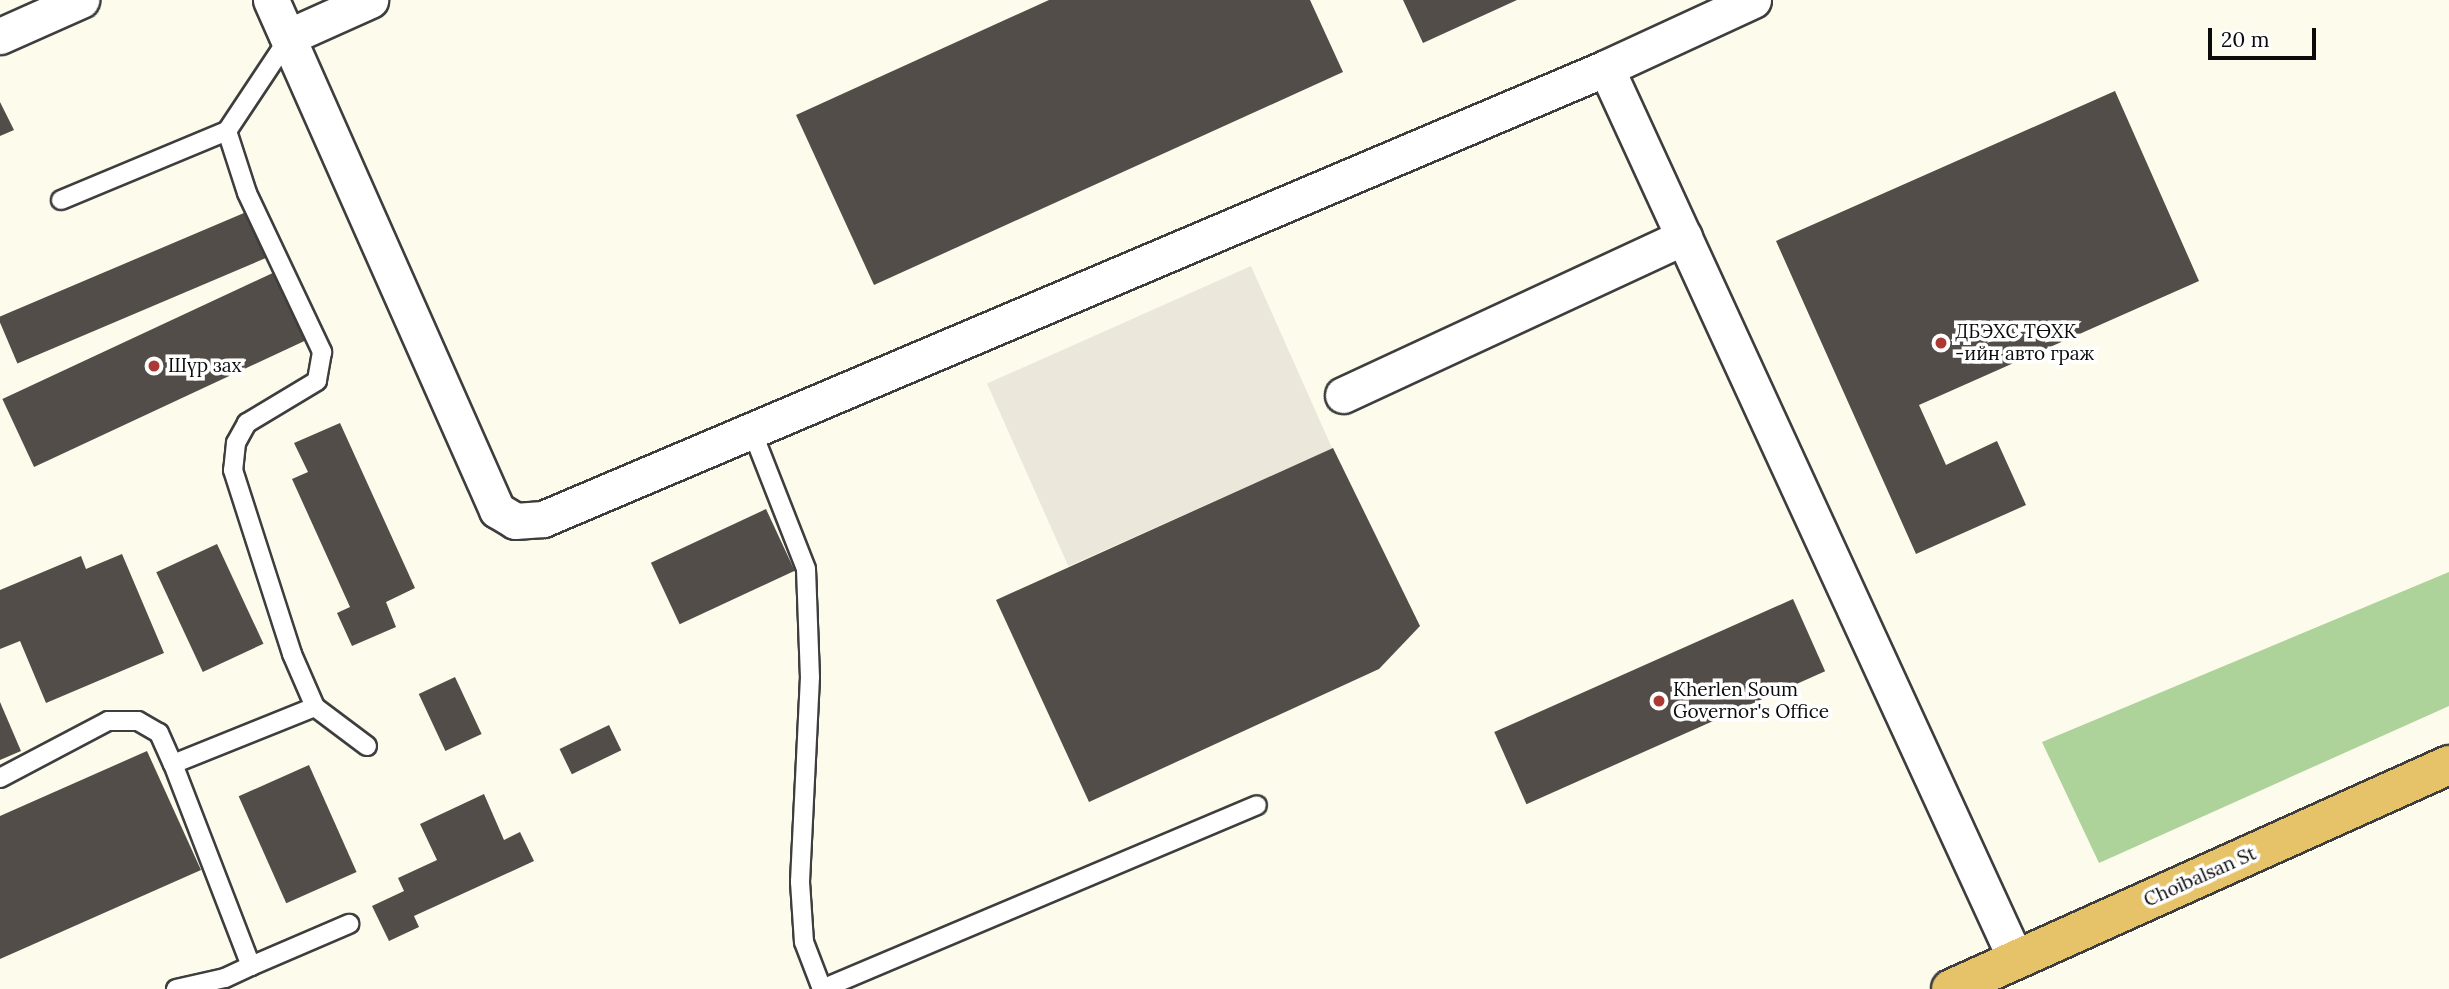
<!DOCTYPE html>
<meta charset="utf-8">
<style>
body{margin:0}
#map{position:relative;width:2449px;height:989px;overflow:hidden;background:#fdfbeb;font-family:Lora,serif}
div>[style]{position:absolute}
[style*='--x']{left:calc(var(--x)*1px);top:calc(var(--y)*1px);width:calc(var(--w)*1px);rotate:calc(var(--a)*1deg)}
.forest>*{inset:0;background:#add29a}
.plaza>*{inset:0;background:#ebe8db;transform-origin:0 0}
.building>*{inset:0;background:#524d48;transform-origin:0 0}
.roads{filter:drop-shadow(2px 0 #3e3e3e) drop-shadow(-2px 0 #3e3e3e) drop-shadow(0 2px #3e3e3e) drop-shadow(0 -2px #3e3e3e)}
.service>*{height:18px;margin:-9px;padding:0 9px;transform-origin:9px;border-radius:9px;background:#fff}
.minor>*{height:35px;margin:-17.5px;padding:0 17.5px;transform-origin:17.5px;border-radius:17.5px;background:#fff}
.trunk>*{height:38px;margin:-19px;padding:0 19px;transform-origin:19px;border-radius:19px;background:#e6c268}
.dots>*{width:19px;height:19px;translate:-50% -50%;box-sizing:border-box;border:4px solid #fff;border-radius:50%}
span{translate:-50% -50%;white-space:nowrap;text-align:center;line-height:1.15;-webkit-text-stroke:7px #fff;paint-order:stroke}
.poi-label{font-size:19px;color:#0b0b0b}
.left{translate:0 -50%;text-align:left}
.street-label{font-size:19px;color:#0b0b0b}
.scale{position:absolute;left:2208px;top:28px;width:108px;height:32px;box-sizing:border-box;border:4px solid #0b0b0b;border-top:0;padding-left:9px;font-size:21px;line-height:24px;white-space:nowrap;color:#0b0b0b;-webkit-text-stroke:5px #fff;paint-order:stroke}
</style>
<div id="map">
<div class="forest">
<div style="clip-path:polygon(2449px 572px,2449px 706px,2099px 863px,2042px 742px)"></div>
</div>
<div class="plaza">
<div style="left:1251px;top:266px;width:200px;height:289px;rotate:66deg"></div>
</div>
<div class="building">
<div style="clip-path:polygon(1049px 0,1310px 0,1343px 72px,874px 285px,796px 115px)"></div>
<div style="clip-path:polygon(1403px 0,1517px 0,1423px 43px)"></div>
<div style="clip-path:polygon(2115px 91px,2199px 281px,1919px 405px,1946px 465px,1997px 441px,2026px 505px,1916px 554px,1776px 241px)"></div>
<div style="clip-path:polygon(0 102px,14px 130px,0 136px)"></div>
<div style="left:251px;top:210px;width:50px;height:275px;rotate:67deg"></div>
<div style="left:277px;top:271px;width:75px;height:303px;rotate:65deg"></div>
<div style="clip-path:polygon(340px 423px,415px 588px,386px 602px,396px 627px,352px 646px,337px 613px,350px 607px,292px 479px,308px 472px,294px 443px)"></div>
<div style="clip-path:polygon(1333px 448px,1420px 626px,1379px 669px,1089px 802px,996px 600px)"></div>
<div style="left:766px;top:509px;width:68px;height:127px;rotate:65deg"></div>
<div style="left:217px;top:544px;width:110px;height:67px;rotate:65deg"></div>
<div style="clip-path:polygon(122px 554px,164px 653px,46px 703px,20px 641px,0 649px,0 590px,81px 556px,86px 569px)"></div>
<div style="left:1793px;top:599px;width:79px;height:327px;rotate:66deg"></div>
<div style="left:455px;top:677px;width:63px;height:40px;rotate:65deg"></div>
<div style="clip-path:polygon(0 702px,21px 751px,0 760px)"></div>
<div style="left:609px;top:725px;width:28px;height:55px;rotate:64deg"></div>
<div style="clip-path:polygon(147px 751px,201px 870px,0 959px,0 816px)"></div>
<div style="left:309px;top:765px;width:117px;height:77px;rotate:66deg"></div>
<div style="clip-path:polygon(484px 794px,504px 840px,520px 832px,534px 861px,414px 916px,419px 927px,389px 941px,372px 906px,404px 891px,398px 878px,437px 860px,420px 824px)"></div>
</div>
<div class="roads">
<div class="service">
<div style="--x:227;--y:131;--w:65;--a:72.1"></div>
<div style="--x:247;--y:193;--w:176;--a:64.7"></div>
<div style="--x:322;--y:352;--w:29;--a:100"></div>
<div style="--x:317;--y:381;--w:82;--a:149"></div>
<div style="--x:247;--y:423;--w:23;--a:119"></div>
<div style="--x:236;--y:443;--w:27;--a:96"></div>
<div style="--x:233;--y:470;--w:193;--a:72.2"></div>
<div style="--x:292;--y:654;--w:58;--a:66.5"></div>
<div style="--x:61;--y:200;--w:180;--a:-22.6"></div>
<div style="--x:227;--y:131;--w:114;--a:-56.4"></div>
<div style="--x:752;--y:431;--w:148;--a:68.6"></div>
<div style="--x:806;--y:569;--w:108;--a:87.9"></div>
<div style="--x:810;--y:677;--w:205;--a:92.8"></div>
<div style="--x:800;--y:882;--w:60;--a:86.2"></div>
<div style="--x:804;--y:942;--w:50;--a:69"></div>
<div style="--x:0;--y:778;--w:122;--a:-27.8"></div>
<div style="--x:108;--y:721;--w:30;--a:0"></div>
<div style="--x:138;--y:721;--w:24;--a:30"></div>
<div style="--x:159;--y:733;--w:34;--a:66"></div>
<div style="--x:251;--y:966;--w:107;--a:-23.2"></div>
<div style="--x:176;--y:989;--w:50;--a:-12.7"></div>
<div style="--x:225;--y:978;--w:29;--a:-25"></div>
<div style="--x:251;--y:966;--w:217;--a:-111.1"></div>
<div style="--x:173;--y:764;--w:153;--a:-21.9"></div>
<div style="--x:315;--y:707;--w:65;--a:36.9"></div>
<div style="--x:822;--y:989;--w:472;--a:-22.9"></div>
</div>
<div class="minor">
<div style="--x:271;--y:0;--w:558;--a:66.1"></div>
<div style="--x:497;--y:510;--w:21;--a:31"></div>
<div style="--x:515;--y:521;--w:28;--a:-4"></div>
<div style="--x:543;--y:519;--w:1155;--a:-22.99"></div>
<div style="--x:1606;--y:68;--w:162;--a:-24.8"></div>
<div style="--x:0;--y:36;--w:89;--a:-24"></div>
<div style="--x:290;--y:36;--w:88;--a:-24.2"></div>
<div style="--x:1606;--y:68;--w:982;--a:65.31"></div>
<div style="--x:1343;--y:395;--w:376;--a:-24.9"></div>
</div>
<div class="trunk">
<div style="--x:1951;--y:989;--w:546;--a:-24.22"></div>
</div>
</div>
<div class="dots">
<div style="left:1941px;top:343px;background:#aa3a33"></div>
<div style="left:154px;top:366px;background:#aa3a33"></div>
<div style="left:1659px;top:701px;background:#aa3a33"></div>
</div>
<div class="poi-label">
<span class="left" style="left:1955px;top:343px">ДБЭХС ТӨХК<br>-ийн авто граж</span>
<span class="left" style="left:168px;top:366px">Шүр зах</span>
<span class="left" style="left:1673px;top:701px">Kherlen Soum<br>Governor's Office</span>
</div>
<div class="street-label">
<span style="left:2200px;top:877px;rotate:-24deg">Choibalsan St</span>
</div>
<div class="scale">20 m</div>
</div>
